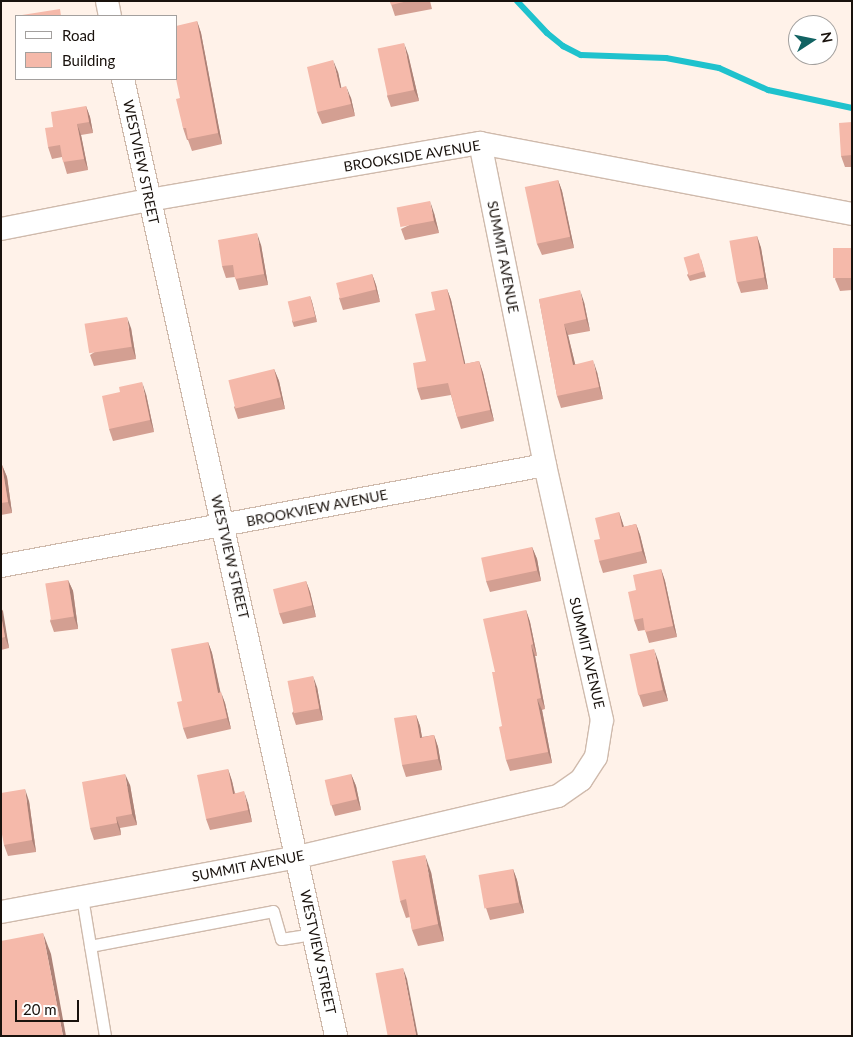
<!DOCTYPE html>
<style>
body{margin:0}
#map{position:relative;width:853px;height:1037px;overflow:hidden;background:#fff2e9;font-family:Lato,sans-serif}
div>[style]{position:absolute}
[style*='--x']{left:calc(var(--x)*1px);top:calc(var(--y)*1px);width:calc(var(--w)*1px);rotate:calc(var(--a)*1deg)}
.stream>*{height:6px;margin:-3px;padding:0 3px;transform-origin:3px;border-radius:3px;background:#1fc2cd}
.roads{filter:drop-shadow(1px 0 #cfbaac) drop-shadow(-1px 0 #cfbaac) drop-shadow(0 1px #cfbaac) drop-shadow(0 -1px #cfbaac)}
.lane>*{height:11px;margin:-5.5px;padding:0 5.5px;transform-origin:5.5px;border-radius:5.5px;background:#fff}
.street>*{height:22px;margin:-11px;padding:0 11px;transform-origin:11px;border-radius:11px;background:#fff}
.wall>*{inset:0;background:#d39f92}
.shaded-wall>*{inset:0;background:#ac8277}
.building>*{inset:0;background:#f5b9aa;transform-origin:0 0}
span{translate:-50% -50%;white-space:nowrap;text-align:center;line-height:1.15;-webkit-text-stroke:4px #fff;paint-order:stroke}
.street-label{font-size:14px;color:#19120d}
.frame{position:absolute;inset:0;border:2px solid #19120d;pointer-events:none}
.legend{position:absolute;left:15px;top:15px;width:162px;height:65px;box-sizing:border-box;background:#fff;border:1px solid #a3a09e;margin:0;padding:6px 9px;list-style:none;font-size:15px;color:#19120d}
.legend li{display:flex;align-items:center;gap:10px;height:25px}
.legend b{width:25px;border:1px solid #a3a09e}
.north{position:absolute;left:788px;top:15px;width:50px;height:50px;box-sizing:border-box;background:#fff;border:1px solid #a3a09e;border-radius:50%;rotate:79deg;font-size:14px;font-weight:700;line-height:20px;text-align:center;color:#19120d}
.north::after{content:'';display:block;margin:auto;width:18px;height:22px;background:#126363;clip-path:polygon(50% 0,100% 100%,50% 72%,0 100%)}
.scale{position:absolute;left:15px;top:1000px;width:64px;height:22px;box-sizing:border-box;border:2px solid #19120d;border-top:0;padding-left:6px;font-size:15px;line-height:18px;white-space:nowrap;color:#19120d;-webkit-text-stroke:4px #fff;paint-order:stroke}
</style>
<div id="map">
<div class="stream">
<div style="--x:517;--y:1;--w:44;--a:46.8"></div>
<div style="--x:547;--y:33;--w:21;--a:39"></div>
<div style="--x:563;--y:46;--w:20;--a:27"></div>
<div style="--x:581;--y:55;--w:85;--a:2"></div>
<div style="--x:666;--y:58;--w:54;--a:10.7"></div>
<div style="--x:719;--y:68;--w:54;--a:24.2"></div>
<div style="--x:768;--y:90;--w:86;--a:12.1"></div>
</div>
<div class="roads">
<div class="lane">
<div style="--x:82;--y:897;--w:141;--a:80.6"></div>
<div style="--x:90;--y:946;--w:186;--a:-10.8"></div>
<div style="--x:273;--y:911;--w:29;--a:74"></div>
<div style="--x:281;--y:939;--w:33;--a:-9"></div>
</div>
<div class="street">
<div style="--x:107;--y:1;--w:15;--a:79"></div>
<div style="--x:123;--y:79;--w:980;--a:77.45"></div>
<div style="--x:1;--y:229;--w:151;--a:-11.1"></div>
<div style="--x:149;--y:200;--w:336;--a:-9.8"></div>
<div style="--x:480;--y:143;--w:379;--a:10.8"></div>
<div style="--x:1;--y:566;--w:553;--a:-10.52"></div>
<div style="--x:1;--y:912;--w:302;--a:-10.5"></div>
<div style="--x:298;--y:857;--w:267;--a:-13.2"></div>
<div style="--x:558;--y:796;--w:28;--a:-35"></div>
<div style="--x:581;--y:780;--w:27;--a:-57"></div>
<div style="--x:596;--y:757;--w:37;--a:-81"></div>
<div style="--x:602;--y:720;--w:261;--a:-102.6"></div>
<div style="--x:545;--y:465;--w:328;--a:-101.4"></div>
</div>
</div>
<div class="wall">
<div style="clip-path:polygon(390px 1px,430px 1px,432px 9px,395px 16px)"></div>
<div style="clip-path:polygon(197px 21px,201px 33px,222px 144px,192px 151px,188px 140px,187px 140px,183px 128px,180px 98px)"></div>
<div style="clip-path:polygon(408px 54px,419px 101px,391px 107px,387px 96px)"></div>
<div style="clip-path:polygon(338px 72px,341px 88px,351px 98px,355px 116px,322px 124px,317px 112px)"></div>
<div style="clip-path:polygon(86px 106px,90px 117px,93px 133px,81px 135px,88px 170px,67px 174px,62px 157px,52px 159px,48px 147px)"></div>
<div style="clip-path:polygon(852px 122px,852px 167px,845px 167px,841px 156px)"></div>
<div style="clip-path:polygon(558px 180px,562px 191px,574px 248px,542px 255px,537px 244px)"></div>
<div style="clip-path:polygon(434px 213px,439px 233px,405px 240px,401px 229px)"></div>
<div style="clip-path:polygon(757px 236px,761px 248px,768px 289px,741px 293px,737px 282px)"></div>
<div style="clip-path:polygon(261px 245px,268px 285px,239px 290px,235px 277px,226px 278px,222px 266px)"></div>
<div style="clip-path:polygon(852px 248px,852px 290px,840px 291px,835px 279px)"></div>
<div style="clip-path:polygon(701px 259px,706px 277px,690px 281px,687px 275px)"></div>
<div style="clip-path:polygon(372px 274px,376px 285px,380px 302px,343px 310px,339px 298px)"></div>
<div style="clip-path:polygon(447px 289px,451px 300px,465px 364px,479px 361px,483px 373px,494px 421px,461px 429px,457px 417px,451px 395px,421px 400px,417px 388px,426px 361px)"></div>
<div style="clip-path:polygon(310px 296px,312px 302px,317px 322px,294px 327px,292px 321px)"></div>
<div style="clip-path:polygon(539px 299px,584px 302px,590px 331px,568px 335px,575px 364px,597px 372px,603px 399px,561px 408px,557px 396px)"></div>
<div style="clip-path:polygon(131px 328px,136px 359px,94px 366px,90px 355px)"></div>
<div style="clip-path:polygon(274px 369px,279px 381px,285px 409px,238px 419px,234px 407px)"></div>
<div style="clip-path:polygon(146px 394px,154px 432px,113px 441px,109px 429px)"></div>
<div style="clip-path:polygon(1px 465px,2px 465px,7px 477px,12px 513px,1px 515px)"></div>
<div style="clip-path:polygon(619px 512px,624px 527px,636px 524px,640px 535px,647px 563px,603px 573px,599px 561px,600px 539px)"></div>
<div style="clip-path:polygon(532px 547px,537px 559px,541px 581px,490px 592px,486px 581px)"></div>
<div style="clip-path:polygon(661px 569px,665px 581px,677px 637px,649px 643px,645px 630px,638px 631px,634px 620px,636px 590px)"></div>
<div style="clip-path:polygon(68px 580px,73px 591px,78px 629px,54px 632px,50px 621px)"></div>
<div style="clip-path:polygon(306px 581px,310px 592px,316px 617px,283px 624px,279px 613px)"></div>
<div style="clip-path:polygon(1px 608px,9px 648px,1px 650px)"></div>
<div style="clip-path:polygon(526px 610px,530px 622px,537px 656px,535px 656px,545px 709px,542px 710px,552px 763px,510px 771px,506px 760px,502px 726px)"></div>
<div style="clip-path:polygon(208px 642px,212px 653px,220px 692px,225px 703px,231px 729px,187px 739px,183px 728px,182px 701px)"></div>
<div style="clip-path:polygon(658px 660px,668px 701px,643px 707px,639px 695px)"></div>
<div style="clip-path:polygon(317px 687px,323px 720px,296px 725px,292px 713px)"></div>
<div style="clip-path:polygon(416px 715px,420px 726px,422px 737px,434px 735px,438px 747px,442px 770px,406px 777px,402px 765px)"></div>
<div style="clip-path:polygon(228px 769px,232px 781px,235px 793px,248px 803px,252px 822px,210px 830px,206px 819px)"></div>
<div style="clip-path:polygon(351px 774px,356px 786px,361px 810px,335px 816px,331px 804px)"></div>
<div style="clip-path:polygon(130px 785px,137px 825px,120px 828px,121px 835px,94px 840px,90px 828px)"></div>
<div style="clip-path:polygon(29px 801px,36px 852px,8px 856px,4px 845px)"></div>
<div style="clip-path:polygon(513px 869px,517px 880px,524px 913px,490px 920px,486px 908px)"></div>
<div style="clip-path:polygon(431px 872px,444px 941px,418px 946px,412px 930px,410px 917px,406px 918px,400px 901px)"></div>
</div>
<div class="shaded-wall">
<div style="clip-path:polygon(197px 21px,201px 33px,222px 144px,218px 133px)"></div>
<div style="clip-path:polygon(404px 43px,408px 54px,419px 101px,414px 90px)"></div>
<div style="clip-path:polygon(333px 60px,338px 72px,344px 100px,340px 88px)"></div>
<div style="clip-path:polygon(346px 86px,351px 98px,355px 116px,351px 104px)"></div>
<div style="clip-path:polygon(86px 106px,90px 117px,93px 133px,89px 122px)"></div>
<div style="clip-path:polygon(77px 124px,81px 135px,88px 170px,84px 159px)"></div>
<div style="clip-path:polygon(558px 180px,562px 191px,574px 248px,570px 237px)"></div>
<div style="clip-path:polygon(430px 201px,434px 213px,439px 233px,434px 221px)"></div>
<div style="clip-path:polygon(257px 233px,261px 245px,268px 285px,264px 274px)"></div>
<div style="clip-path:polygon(757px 236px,761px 248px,768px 289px,764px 277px)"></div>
<div style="clip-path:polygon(372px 274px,376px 285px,380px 302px,376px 290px)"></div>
<div style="clip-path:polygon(447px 289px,451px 300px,468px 376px,464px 364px)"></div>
<div style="clip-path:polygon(580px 290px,584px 302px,590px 331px,586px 319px)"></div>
<div style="clip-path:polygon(310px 296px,312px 302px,317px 322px,315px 316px)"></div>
<div style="clip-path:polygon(127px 317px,131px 328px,136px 359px,132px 347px)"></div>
<div style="clip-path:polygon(564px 324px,568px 335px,578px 376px,573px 365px)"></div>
<div style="clip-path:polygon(593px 360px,597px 372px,603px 399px,599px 387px)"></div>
<div style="clip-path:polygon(479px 361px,483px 373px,494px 421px,490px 410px)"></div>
<div style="clip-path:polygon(274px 369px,279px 381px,285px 409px,281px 397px)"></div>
<div style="clip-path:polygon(142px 382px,146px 394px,154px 432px,150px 420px)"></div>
<div style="clip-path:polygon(2px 465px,7px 477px,12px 513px,8px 502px)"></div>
<div style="clip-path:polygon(619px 512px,623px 524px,627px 539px,622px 527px)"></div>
<div style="clip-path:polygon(636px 524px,640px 535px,647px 563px,642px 551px)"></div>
<div style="clip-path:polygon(532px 547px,537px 559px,541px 581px,537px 570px)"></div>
<div style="clip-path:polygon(661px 569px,665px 581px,677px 637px,673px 626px)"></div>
<div style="clip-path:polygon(68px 580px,73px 591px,78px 629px,74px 617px)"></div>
<div style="clip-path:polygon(306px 581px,310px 592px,316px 617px,312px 605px)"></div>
<div style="clip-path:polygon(1px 608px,3px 611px,9px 648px,5px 637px,1px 615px)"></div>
<div style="clip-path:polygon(526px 610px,530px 622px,537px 656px,533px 644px)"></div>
<div style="clip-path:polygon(208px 642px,212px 653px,223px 704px,218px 693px)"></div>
<div style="clip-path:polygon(531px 645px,535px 656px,545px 709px,541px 698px)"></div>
<div style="clip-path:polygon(654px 649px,658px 660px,668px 701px,663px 690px)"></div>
<div style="clip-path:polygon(313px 676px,317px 687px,323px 720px,319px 708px)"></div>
<div style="clip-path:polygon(221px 692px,225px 703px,231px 729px,227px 718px)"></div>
<div style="clip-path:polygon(537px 699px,542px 710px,552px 763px,548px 752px)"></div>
<div style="clip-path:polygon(416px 715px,420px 726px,424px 749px,420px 738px)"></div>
<div style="clip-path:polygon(434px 735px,438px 747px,442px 770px,438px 759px)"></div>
<div style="clip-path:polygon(228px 769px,232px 781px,237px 805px,233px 794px)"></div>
<div style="clip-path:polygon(125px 774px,130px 785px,137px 825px,132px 814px)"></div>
<div style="clip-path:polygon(351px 774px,356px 786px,361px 810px,357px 799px)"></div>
<div style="clip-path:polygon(25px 789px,29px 801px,36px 852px,32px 840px)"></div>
<div style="clip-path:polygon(244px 791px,248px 803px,252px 822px,248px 810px)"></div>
<div style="clip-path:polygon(116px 817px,120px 828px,121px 835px,117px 823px)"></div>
<div style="clip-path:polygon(425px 855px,431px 872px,444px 941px,438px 924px)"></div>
<div style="clip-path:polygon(513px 869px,517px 880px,524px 913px,519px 902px)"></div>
<div style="clip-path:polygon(43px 933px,51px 954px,66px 1036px,63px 1036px)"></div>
<div style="clip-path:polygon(403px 968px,407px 979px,418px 1036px,416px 1036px)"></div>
</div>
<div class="building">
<div style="clip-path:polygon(390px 1px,408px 1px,391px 5px)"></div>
<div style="clip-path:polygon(60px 9px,61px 16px,22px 16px,22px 15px)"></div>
<div style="clip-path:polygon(197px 21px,218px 133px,188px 139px,186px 128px,183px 128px,176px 99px,180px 98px,176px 79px,176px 26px)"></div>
<div style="left:404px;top:43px;width:48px;height:27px;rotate:78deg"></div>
<div style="clip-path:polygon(333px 60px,340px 88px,346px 86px,351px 104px,317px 112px,307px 67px)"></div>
<div style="clip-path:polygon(86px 106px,89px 122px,77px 124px,84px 159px,63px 162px,60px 145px,48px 147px,45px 128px,53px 127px,51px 112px)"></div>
<div style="clip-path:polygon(852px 122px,852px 155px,841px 156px,839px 123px)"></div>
<div style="left:558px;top:180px;width:58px;height:34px;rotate:78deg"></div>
<div style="left:430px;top:201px;width:20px;height:34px;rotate:79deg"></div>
<div style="clip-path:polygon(257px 233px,264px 274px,235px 279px,233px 265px,222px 266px,218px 240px)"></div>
<div style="left:757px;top:236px;width:42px;height:28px;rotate:80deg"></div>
<div style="left:852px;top:248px;width:30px;height:19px;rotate:90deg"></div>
<div style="left:699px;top:253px;width:19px;height:16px;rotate:74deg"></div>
<div style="left:372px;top:274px;width:16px;height:37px;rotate:76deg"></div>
<div style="clip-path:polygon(447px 289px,464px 364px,479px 361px,490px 410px,457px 417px,448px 383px,417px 388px,413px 363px,426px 361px,415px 314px,435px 310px,431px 292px)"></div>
<div style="clip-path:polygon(580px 290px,586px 319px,564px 324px,573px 365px,593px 360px,599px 387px,557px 396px,539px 299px)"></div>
<div style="left:310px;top:296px;width:21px;height:23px;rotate:76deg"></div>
<div style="left:127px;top:317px;width:30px;height:43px;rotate:81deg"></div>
<div style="left:274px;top:369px;width:29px;height:47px;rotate:76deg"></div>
<div style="clip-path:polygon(142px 382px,150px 420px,109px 429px,102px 396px,120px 392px,119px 387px)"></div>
<div style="clip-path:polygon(1px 465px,2px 465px,8px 502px,1px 503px)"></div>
<div style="clip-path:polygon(619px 512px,622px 527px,636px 524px,642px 551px,599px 561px,594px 540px,600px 539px,595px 518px)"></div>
<div style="left:532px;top:547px;width:24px;height:52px;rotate:78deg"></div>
<div style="clip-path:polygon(661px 569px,673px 626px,645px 632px,643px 618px,634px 620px,628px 592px,636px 590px,633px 575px)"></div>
<div style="left:68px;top:580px;width:37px;height:23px;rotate:81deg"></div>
<div style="left:306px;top:581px;width:25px;height:34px;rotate:76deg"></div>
<div style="clip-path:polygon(526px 610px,533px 644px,531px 645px,541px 698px,537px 699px,548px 752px,506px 760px,499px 727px,502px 726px,492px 672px,495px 672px,483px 619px)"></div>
<div style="clip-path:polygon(1px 615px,5px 637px,1px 638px)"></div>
<div style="clip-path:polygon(208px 642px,218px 693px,221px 692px,227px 718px,183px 728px,177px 702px,182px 701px,171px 649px)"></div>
<div style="left:654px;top:649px;width:42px;height:25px;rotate:78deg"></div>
<div style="left:313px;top:676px;width:33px;height:26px;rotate:79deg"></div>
<div style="clip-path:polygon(416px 715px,420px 738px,434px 735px,438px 759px,402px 765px,394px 718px)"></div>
<div style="clip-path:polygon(228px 769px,233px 794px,244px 791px,248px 810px,206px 819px,197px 775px)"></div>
<div style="clip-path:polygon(125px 774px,132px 814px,116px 817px,117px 823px,90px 828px,82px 782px)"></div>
<div style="left:351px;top:774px;width:26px;height:27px;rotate:77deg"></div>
<div style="clip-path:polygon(25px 789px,32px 840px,4px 845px,1px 829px,1px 793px)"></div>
<div style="clip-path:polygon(425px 855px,438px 924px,412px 930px,406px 899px,400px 901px,392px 861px)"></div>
<div style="left:513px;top:869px;width:34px;height:35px;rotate:80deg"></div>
<div style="clip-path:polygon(43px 933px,63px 1036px,1px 1036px,1px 941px)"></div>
<div style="left:403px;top:968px;width:69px;height:28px;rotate:79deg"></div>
</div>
<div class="street-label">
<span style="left:412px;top:156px;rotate:-9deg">BROOKSIDE AVENUE</span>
<span style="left:141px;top:162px;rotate:78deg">WESTVIEW STREET</span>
<span style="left:503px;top:257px;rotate:79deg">SUMMIT AVENUE</span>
<span style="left:317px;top:508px;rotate:-11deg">BROOKVIEW AVENUE</span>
<span style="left:230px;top:557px;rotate:77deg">WESTVIEW STREET</span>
<span style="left:587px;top:653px;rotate:77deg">SUMMIT AVENUE</span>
<span style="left:248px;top:866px;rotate:-11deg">SUMMIT AVENUE</span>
<span style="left:318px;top:952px;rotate:78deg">WESTVIEW STREET</span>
</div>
<div class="frame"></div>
<ul class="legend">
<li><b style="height:6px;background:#fff"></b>Road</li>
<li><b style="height:14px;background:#f5b9aa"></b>Building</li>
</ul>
<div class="north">N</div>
<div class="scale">20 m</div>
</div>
